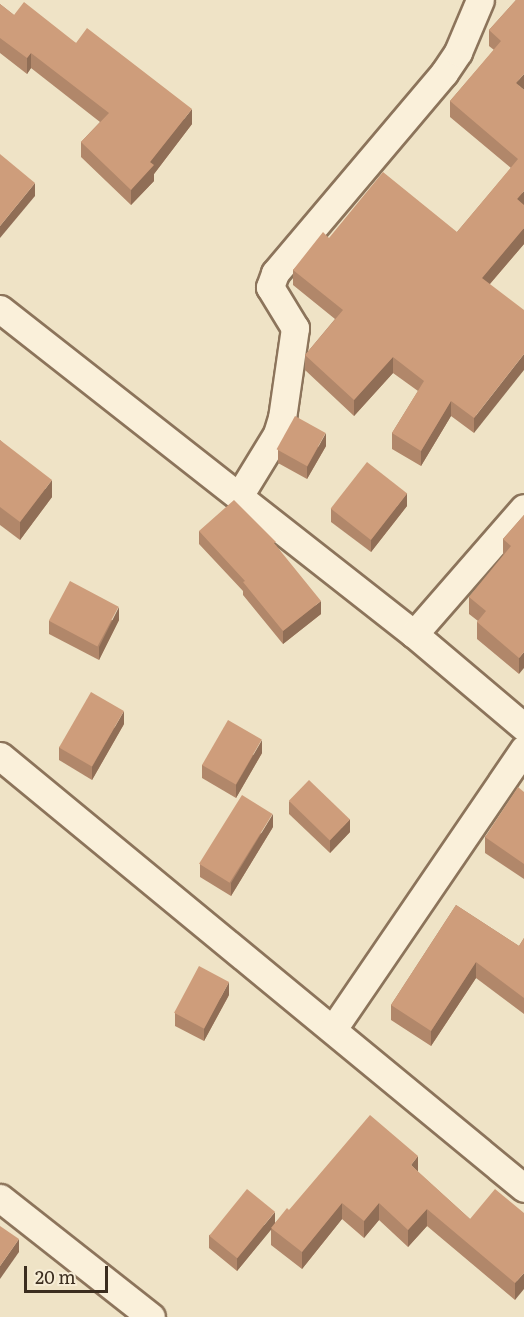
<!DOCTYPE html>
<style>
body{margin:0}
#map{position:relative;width:524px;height:1317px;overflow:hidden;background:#efe3c6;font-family:Literata,serif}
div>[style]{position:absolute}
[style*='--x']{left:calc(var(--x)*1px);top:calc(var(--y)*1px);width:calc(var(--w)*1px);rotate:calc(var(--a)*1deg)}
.roads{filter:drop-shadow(2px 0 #8c745b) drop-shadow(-2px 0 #8c745b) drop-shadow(0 2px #8c745b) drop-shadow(0 -2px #8c745b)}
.minor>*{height:27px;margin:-13.5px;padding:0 13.5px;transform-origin:13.5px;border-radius:13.5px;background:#faf0da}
.wall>*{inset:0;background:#b1876a}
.shaded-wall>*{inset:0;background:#906e56}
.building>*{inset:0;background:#ce9d7b;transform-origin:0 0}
span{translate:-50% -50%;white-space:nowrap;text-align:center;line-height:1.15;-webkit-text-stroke:4.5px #f7edd6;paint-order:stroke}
.scale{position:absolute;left:24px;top:1266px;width:84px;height:27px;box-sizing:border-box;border:3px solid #3b2d1f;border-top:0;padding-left:8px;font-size:18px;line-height:21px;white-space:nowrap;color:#3b2d1f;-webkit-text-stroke:4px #f7edd6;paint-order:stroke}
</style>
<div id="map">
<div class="roads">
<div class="minor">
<div style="--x:0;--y:309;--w:526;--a:38.13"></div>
<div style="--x:414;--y:634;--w:144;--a:40.2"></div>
<div style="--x:239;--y:496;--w:73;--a:-58.5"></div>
<div style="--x:277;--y:434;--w:17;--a:-73"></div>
<div style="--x:282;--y:418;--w:91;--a:-81.8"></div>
<div style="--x:295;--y:328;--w:48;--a:-121.4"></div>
<div style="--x:270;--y:287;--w:15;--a:-70"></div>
<div style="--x:275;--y:273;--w:262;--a:-49.8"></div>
<div style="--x:444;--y:73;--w:25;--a:-56"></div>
<div style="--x:458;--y:52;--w:56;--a:-67.1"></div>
<div style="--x:414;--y:634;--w:167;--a:-48.9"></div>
<div style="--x:0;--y:756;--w:679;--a:39.5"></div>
<div style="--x:333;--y:1029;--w:339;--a:-55.7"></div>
<div style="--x:0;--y:1198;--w:192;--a:38.2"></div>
</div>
</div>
<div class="wall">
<div style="clip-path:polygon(516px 0,524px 244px,490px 284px,474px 433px,451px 416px,421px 466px,392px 449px,392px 433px,418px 391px,393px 373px,354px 416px,305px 370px,305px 355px,335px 319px,293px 285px,293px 270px,329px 238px,457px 232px,511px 168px,450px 117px,450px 101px,494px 50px,489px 46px,489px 30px)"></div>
<div style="clip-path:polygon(0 4px,14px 15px,76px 43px,192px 124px,154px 174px,154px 181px,131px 205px,81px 157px,81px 142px,100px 122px,31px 68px,27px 74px,0 53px)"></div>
<div style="clip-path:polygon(0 440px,52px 497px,20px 540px,0 525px)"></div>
<div style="clip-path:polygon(326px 446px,307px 479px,278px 463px,278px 450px)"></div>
<div style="clip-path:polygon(407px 506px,371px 552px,331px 522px,331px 509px)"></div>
<div style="clip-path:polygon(524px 515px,519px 674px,477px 639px,477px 622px,478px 621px,469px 614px,469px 597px,503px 555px,503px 539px)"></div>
<div style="clip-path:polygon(199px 531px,276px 545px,321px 614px,283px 644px,243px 595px,243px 591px,199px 544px)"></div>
<div style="clip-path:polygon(119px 620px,99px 660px,49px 634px,49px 621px)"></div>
<div style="clip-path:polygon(124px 724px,92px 780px,59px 760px,59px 747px)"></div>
<div style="clip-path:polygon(262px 753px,236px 798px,202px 778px,202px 765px)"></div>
<div style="clip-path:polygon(524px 792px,524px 879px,485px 853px,485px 837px)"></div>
<div style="clip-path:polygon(289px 801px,350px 832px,330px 853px,289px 814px)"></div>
<div style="clip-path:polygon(273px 827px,231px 896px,200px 877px,200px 864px)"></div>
<div style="clip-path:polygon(456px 905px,519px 946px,524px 938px,524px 1014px,476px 978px,431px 1046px,391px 1020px,391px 1005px)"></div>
<div style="clip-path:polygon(229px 995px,204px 1041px,175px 1026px,175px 1013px)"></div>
<div style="clip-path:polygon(418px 1172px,470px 1219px,524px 1213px,515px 1300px,427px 1226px,408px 1247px,379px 1220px,364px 1238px,342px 1219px,302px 1269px,271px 1245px,271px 1229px,237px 1271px,209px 1248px,209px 1235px,275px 1223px,289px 1210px)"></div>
</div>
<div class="shaded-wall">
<div style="clip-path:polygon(31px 53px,31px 68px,27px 74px,27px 58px)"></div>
<div style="clip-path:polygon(524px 74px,524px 90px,516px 83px)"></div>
<div style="clip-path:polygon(192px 109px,192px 124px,154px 174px,154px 181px,131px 205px,131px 190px,150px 162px)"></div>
<div style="clip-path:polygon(35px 183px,35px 196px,0 238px,0 226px)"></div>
<div style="clip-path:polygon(524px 191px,524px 206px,517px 199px)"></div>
<div style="clip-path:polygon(524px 228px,524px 244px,482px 293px,482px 278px)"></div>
<div style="clip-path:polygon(524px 354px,524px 370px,474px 433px,474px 418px)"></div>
<div style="clip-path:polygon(393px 357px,393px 373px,354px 416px,354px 400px)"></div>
<div style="clip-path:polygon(451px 401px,451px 416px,421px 466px,421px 451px)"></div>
<div style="clip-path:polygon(326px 433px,326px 446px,307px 479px,307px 467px)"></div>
<div style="clip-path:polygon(52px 480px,52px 497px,20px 540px,20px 522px)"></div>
<div style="clip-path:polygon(407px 493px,407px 506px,371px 552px,371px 540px)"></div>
<div style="clip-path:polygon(321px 601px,321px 614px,283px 644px,283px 631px)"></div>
<div style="clip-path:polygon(119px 607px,119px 620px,99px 660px,99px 647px)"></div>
<div style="clip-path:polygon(524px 652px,524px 668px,519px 674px,519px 658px)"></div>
<div style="clip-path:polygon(124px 711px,124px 724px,92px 780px,92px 767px)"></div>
<div style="clip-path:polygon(262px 740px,262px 753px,236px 798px,236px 785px)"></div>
<div style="clip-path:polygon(273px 814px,273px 827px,231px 896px,231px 883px)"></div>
<div style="clip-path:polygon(350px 819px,350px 832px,330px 853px,330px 840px)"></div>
<div style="clip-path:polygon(476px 962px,476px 978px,431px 1046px,431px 1031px)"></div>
<div style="clip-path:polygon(229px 982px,229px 995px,204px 1041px,204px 1028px)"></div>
<div style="clip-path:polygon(418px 1156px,418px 1172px,411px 1165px)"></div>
<div style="clip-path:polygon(342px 1203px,342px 1219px,302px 1269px,302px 1252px)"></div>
<div style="clip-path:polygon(379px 1203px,379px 1220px,364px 1238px,364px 1221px)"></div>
<div style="clip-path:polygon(427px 1209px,427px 1226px,408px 1247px,408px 1230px)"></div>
<div style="clip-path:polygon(275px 1212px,275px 1225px,237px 1271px,237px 1258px)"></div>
<div style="clip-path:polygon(19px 1239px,19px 1252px,0 1279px,0 1266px)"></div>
<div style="clip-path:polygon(524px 1273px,524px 1289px,515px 1300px,515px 1283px)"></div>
</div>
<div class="building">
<div style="clip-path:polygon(516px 0,524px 0,524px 74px,516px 83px,524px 90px,524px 191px,517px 199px,524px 205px,524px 228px,482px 278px,524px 310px,524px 354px,474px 418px,451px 401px,421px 451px,392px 433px,424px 381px,393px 357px,354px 400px,305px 355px,343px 310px,293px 270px,323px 232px,329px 238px,383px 172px,457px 232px,518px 159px,450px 101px,501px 41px,489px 30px)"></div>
<div style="clip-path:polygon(24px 2px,76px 43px,87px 28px,192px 109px,150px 162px,154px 165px,131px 190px,81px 142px,109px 113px,31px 53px,27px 58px,0 38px,0 4px,14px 15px)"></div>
<div style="clip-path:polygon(0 154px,35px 183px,0 226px)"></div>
<div style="left:295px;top:416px;width:35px;height:38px;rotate:29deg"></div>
<div style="clip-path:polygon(0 440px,52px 480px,20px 522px,0 507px)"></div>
<div style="left:367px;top:462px;width:51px;height:59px;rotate:38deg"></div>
<div style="clip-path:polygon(234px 500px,276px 542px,274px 543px,321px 601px,283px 631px,243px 582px,245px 581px,199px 531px)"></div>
<div style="clip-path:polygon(524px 515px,524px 652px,519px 658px,477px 622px,486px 611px,469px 597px,511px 546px,503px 539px)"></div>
<div style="left:70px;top:581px;width:55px;height:45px;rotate:28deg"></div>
<div style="left:91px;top:692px;width:38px;height:64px;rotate:30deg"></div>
<div style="left:228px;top:720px;width:39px;height:52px;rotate:30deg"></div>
<div style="left:309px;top:780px;width:57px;height:29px;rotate:44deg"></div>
<div style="clip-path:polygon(518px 787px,524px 792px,524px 864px,485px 837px)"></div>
<div style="left:242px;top:795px;width:36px;height:81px;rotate:32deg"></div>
<div style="clip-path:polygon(456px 905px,519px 946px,524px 938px,524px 998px,476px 962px,431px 1031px,391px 1005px)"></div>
<div style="left:199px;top:966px;width:34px;height:53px;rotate:28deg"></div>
<div style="clip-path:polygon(370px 1115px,418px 1156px,411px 1165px,470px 1219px,495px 1189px,524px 1213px,524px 1273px,515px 1283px,427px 1209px,408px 1230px,379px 1203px,364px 1221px,342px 1203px,302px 1252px,271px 1228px,287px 1208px,289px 1210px)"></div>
<div style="left:247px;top:1189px;width:36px;height:60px;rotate:39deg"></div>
<div style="clip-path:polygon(0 1226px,19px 1239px,0 1266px)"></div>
</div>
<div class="scale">20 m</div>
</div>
